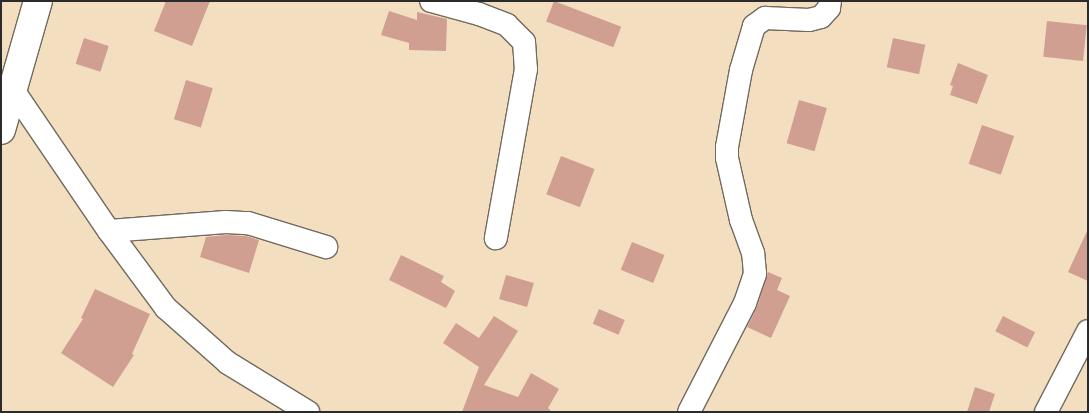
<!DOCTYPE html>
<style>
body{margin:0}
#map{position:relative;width:1089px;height:413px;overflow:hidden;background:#f3dec0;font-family:Vollkorn,serif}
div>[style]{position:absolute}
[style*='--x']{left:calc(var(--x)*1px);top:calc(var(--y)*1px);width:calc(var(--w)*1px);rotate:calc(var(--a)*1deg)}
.building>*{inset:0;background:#d09f91;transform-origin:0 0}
.roads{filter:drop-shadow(1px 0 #716a5f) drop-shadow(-1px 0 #716a5f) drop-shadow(0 1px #716a5f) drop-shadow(0 -1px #716a5f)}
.minor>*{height:22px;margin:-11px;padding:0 11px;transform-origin:11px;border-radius:11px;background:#fff}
.secondary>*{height:28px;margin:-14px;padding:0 14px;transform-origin:14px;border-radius:14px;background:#fff}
span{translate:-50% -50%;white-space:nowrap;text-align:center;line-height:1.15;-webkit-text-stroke:4.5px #fcf5e5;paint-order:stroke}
.frame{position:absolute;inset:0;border:2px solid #2b2b2b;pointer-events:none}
</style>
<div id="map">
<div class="building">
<div style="clip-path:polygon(166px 1px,210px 1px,192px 46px,154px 31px)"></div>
<div style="left:554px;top:1px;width:72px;height:22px;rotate:21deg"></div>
<div style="clip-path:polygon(389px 11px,417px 20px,417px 12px,447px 19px,446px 51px,409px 50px,409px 43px,381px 35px)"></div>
<div style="left:1047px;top:21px;width:40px;height:36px;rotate:6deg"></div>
<div style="left:84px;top:38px;width:26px;height:27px;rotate:18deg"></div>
<div style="left:893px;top:38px;width:33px;height:30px;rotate:12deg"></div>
<div style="clip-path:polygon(958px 63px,988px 75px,977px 104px,950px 95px,953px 86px,950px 85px)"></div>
<div style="left:186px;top:80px;width:28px;height:41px;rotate:17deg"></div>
<div style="left:799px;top:100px;width:29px;height:45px;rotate:16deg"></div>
<div style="left:982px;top:125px;width:34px;height:41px;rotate:19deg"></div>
<div style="left:561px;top:156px;width:36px;height:41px;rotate:21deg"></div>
<div style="clip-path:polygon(1088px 229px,1088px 281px,1068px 272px)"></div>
<div style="clip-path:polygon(226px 235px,246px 236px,259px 240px,249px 273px,200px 257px,206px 237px)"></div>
<div style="left:632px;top:242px;width:35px;height:30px;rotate:22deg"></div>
<div style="clip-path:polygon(401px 255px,444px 276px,441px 282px,455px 291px,446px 308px,389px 280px)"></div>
<div style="clip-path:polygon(768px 272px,782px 278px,777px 290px,790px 296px,771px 338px,747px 327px,757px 307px)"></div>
<div style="left:506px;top:275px;width:29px;height:25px;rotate:16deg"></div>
<div style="clip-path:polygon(95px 289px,150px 314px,132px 354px,134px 355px,113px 387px,61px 353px,83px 319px,81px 318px)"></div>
<div style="left:599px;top:309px;width:28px;height:16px;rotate:23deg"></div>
<div style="clip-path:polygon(494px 316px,518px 331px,484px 385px,518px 397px,531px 373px,559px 389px,548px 408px,552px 412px,462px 412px,479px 367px,443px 343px,456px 323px,479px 338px)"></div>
<div style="left:1003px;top:316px;width:36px;height:17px;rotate:27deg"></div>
<div style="clip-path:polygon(975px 387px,995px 394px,989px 412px,967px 412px)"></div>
</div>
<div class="roads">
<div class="minor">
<div style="--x:431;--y:1;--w:50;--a:15.2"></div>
<div style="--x:479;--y:14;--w:30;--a:21"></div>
<div style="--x:507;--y:25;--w:24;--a:45"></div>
<div style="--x:524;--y:42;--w:27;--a:86"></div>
<div style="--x:526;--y:69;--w:172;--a:100.1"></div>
<div style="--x:1;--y:92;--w:12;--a:-9"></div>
<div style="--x:13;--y:90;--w:171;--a:55.8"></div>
<div style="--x:109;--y:231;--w:96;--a:53.5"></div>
<div style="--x:166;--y:308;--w:83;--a:41.6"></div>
<div style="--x:228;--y:363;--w:94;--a:31.5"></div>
<div style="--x:109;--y:231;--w:117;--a:-4.4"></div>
<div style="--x:226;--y:222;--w:22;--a:3"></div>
<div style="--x:248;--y:223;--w:82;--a:17.1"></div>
<div style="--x:689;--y:412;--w:123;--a:-62.8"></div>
<div style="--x:745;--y:303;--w:31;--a:-71"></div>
<div style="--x:755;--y:274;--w:21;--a:-95"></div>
<div style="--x:753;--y:253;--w:35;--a:-110"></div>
<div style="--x:741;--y:220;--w:64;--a:-102.7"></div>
<div style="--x:727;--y:158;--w:11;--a:-90"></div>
<div style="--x:727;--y:147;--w:78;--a:-79.7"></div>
<div style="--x:741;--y:70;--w:46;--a:-73.5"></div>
<div style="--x:754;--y:26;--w:14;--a:-36"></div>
<div style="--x:765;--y:18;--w:44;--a:2.6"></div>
<div style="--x:809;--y:20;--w:12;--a:-14"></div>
<div style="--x:821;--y:17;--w:12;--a:-48"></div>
<div style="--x:829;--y:8;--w:7;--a:-82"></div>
<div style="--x:1046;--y:412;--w:91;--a:-62.6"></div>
</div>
<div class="secondary">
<div style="--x:1;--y:130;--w:134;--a:-74"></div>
</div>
</div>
<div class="frame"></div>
</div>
